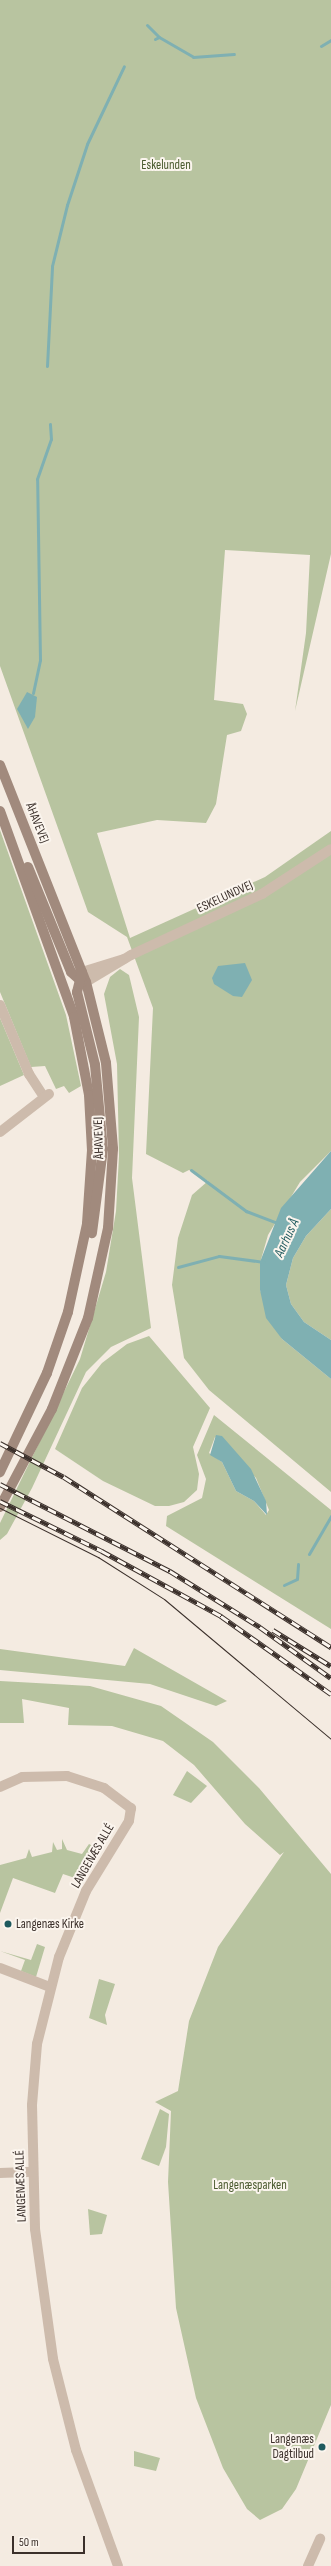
<!DOCTYPE html>
<meta charset="utf-8">
<style>
body{margin:0}
#map{position:relative;width:331px;height:2566px;overflow:hidden;background:#f4ebe1;font-family:"Sofia Sans Condensed",sans-serif}
div>[style]{position:absolute}
[style*='--x']{left:calc(var(--x)*1px);top:calc(var(--y)*1px);width:calc(var(--w)*1px);rotate:calc(var(--a)*1deg)}
.green>*{inset:0;background:#b8c4a0}
.water>*{inset:0;background:#7fb0b2}
.stream>*{height:3px;margin:-1.5px;padding:0 1.5px;transform-origin:1.5px;border-radius:1.5px;background:#7fb0b2}
.minor>*{height:10px;margin:-5px;padding:0 5px;transform-origin:5px;border-radius:5px;background:#cdbbac}
.secondary>*{height:10px;margin:-5px;padding:0 5px;transform-origin:5px;border-radius:5px;background:#a18a7d}
.tram>*{height:1px;margin:-0.5px;padding:0 0.5px;transform-origin:0.5px;border-radius:0.5px;background:#3b302b}
.rail>*{height:4.5px;margin-top:-2.25px;transform-origin:0;background:repeating-linear-gradient(90deg,#fbf5ee 0 9px,#3b302b 0 18px);box-sizing:border-box;border-block:1px solid #3b302b}
.dots>*{width:11px;height:11px;translate:-50% -50%;box-sizing:border-box;border:2px solid #fbf5ee;border-radius:50%}
span{translate:-50% -50%;white-space:nowrap;text-align:center;line-height:1.15;-webkit-text-stroke:4px #fbf5ee;paint-order:stroke}
.park-label{font-size:13px;color:#4a5a2e}
.street-label{font-size:13px;color:#3b302b}
.poi-label{font-size:13px;color:#3b302b}
.left{translate:0 -50%;text-align:left}
.right{translate:-100% -50%;text-align:right}
.water-label{font-size:14px;color:#1f5a5e;font-style:italic}
.scale{position:absolute;left:12px;top:2536px;width:73px;height:18px;box-sizing:border-box;border:2px solid #3b302b;border-top:0;padding-left:5px;font-size:12px;line-height:14px;white-space:nowrap;color:#3b302b;-webkit-text-stroke:3px #fbf5ee;paint-order:stroke}
</style>
<div id="map">
<div class="green">
<div style="clip-path:polygon(0 0,331px 0,331px 554px,295px 711px,306px 633px,310px 555px,225px 550px,214px 700px,243px 704px,247px 714px,241px 731px,227px 735px,216px 804px,206px 823px,157px 820px,97px 833px,130px 938px,265px 877px,331px 831px,331px 1151px,300px 1182px,268px 1235px,260px 1263px,260px 1290px,282px 1339px,331px 1379px,331px 1492px,209px 1390px,184px 1358px,172px 1285px,178px 1238px,192px 1195px,208px 1181px,189px 1170px,183px 1173px,146px 1154px,153px 1008px,127px 937px,88px 912px,0 666px)"></div>
<div style="clip-path:polygon(0 830px,66px 1015px,81px 1086px,69px 1093px,64px 1086px,56px 1089px,45px 1066px,31px 1067px,0 992px)"></div>
<div style="clip-path:polygon(120px 969px,129px 975px,139px 1017px,132px 1178px,151px 1328px,111px 1347px,86px 1372px,32px 1488px,7px 1534px,0 1540px,0 1523px,80px 1359px,106px 1272px,116px 1211px,119px 1156px,117px 1064px,104px 994px,110px 977px)"></div>
<div style="clip-path:polygon(0 1018px,24px 1075px,0 1086px)"></div>
<div style="clip-path:polygon(331px 1209px,331px 1340px,304px 1322px,291px 1304px,286px 1285px,293px 1258px,306px 1236px)"></div>
<div style="clip-path:polygon(149px 1336px,210px 1408px,193px 1447px,199px 1474px,197px 1490px,184px 1502px,169px 1506px,155px 1506px,103px 1481px,55px 1449px,82px 1388px,102px 1363px,127px 1344px)"></div>
<div style="clip-path:polygon(evenodd,214px 1415px,331px 1510px,331px 1629px,166px 1526px,167px 1516px,202px 1498px,206px 1479px,197px 1455px,214px 1415px,215px 1437px,256px 1478px,269px 1510px,266px 1515px,254px 1501px,236px 1491px,222px 1462px,209px 1453px,215px 1437px)"></div>
<div style="clip-path:polygon(134px 1648px,227px 1701px,216px 1706px,150px 1684px,0 1670px,0 1649px,125px 1666px)"></div>
<div style="clip-path:polygon(0 1681px,90px 1686px,161px 1706px,213px 1742px,259px 1788px,331px 1874px,331px 2405px,296px 2489px,282px 2509px,260px 2520px,247px 2509px,223px 2468px,196px 2398px,176px 2308px,168px 2182px,171px 2111px,155px 2102px,178px 2091px,189px 2021px,218px 1947px,284px 1852px,280px 1855px,245px 1824px,194px 1765px,163px 1741px,112px 1726px,68px 1725px,69px 1708px,22px 1699px,24px 1723px,0 1723px)"></div>
<div style="clip-path:polygon(187px 1771px,207px 1786px,191px 1803px,173px 1795px)"></div>
<div style="clip-path:polygon(62px 1839px,67px 1850px,82px 1854px,89px 1844px,93px 1846px,75px 1878px,63px 1874px,55px 1893px,13px 1878px,0 1913px,0 1865px,26px 1858px,29px 1849px,32px 1857px,52px 1852px,53px 1842px,57px 1850px,62px 1849px)"></div>
<div style="clip-path:polygon(37px 1944px,45px 1947px,36px 1977px,21px 1971px,25px 1960px,0 1951px,31px 1960px)"></div>
<div style="clip-path:polygon(99px 1979px,115px 1984px,105px 2015px,107px 2025px,89px 2018px)"></div>
<div style="clip-path:polygon(160px 2109px,169px 2114px,166px 2147px,159px 2166px,141px 2159px)"></div>
<div style="clip-path:polygon(88px 2209px,107px 2215px,102px 2234px,90px 2235px)"></div>
<div style="clip-path:polygon(134px 2451px,160px 2458px,156px 2471px,134px 2466px)"></div>
</div>
<div class="water">
<div style="clip-path:polygon(27px 692px,37px 697px,35px 717px,28px 729px,17px 709px)"></div>
<div style="clip-path:polygon(245px 963px,252px 980px,242px 997px,233px 996px,214px 984px,212px 978px,218px 966px)"></div>
<div style="clip-path:polygon(331px 1151px,331px 1209px,306px 1236px,293px 1258px,286px 1285px,291px 1304px,304px 1322px,331px 1340px,331px 1379px,282px 1339px,266px 1318px,260px 1290px,260px 1262px,281px 1208px)"></div>
<div style="clip-path:polygon(216px 1435px,222px 1436px,251px 1469px,266px 1501px,267px 1515px,254px 1501px,236px 1491px,222px 1462px,210px 1455px)"></div>
</div>
<div class="stream">
<div style="--x:147;--y:25;--w:17;--a:45"></div>
<div style="--x:155;--y:39;--w:4;--a:-27"></div>
<div style="--x:159;--y:37;--w:39;--a:30"></div>
<div style="--x:193;--y:57;--w:41;--a:-4.2"></div>
<div style="--x:321;--y:46;--w:12;--a:-31"></div>
<div style="--x:47;--y:366;--w:100;--a:-87.1"></div>
<div style="--x:52;--y:266;--w:63;--a:-76.2"></div>
<div style="--x:67;--y:205;--w:64;--a:-71.8"></div>
<div style="--x:87;--y:144;--w:86;--a:-64.6"></div>
<div style="--x:33;--y:693;--w:34;--a:-78"></div>
<div style="--x:40;--y:660;--w:181;--a:-90.9"></div>
<div style="--x:37;--y:479;--w:42;--a:-70.7"></div>
<div style="--x:51;--y:439;--w:15;--a:-94"></div>
<div style="--x:191;--y:1170;--w:69;--a:36.7"></div>
<div style="--x:246;--y:1211;--w:34;--a:21"></div>
<div style="--x:178;--y:1267;--w:42;--a:-15"></div>
<div style="--x:219;--y:1256;--w:45;--a:7.6"></div>
<div style="--x:309;--y:1554;--w:44;--a:-59.9"></div>
<div style="--x:284;--y:1585;--w:14;--a:-25"></div>
<div style="--x:297;--y:1579;--w:15;--a:-86"></div>
</div>
<div class="minor">
<div style="--x:82;--y:972;--w:44;--a:-17.2"></div>
<div style="--x:86;--y:982;--w:52;--a:-31"></div>
<div style="--x:131;--y:955;--w:145;--a:-25"></div>
<div style="--x:262;--y:894;--w:82;--a:-33.1"></div>
<div style="--x:0;--y:1005;--w:75;--a:67.2"></div>
<div style="--x:29;--y:1074;--w:27;--a:57"></div>
<div style="--x:0;--y:1132;--w:62;--a:-37.8"></div>
<div style="--x:0;--y:1787;--w:24;--a:-24"></div>
<div style="--x:22;--y:1777;--w:45;--a:-1.3"></div>
<div style="--x:67;--y:1776;--w:39;--a:18"></div>
<div style="--x:104;--y:1788;--w:34;--a:37"></div>
<div style="--x:131;--y:1808;--w:13;--a:99"></div>
<div style="--x:129;--y:1821;--w:82;--a:121.6"></div>
<div style="--x:86;--y:1891;--w:71;--a:112.2"></div>
<div style="--x:59;--y:1957;--w:90;--a:104.2"></div>
<div style="--x:37;--y:2044;--w:61;--a:94.7"></div>
<div style="--x:32;--y:2105;--w:124;--a:88.6"></div>
<div style="--x:35;--y:2229;--w:131;--a:82.1"></div>
<div style="--x:53;--y:2359;--w:94;--a:75.8"></div>
<div style="--x:76;--y:2450;--w:123;--a:70.1"></div>
<div style="--x:0;--y:1968;--w:53;--a:20.8"></div>
<div style="--x:0;--y:2173;--w:33;--a:-2"></div>
<div style="--x:308;--y:2566;--w:30;--a:-66"></div>
</div>
<div class="secondary">
<div style="--x:0;--y:765;--w:233;--a:68.4"></div>
<div style="--x:86;--y:982;--w:83;--a:76.1"></div>
<div style="--x:106;--y:1063;--w:86;--a:85.3"></div>
<div style="--x:113;--y:1149;--w:79;--a:93.6"></div>
<div style="--x:108;--y:1228;--w:92;--a:102.5"></div>
<div style="--x:88;--y:1318;--w:98;--a:111.6"></div>
<div style="--x:52;--y:1409;--w:111;--a:118"></div>
<div style="--x:0;--y:811;--w:219;--a:70.2"></div>
<div style="--x:74;--y:1017;--w:79;--a:79.1"></div>
<div style="--x:89;--y:1095;--w:55;--a:86.9"></div>
<div style="--x:92;--y:1150;--w:74;--a:93.9"></div>
<div style="--x:87;--y:1224;--w:90;--a:102.2"></div>
<div style="--x:68;--y:1312;--w:65;--a:109"></div>
<div style="--x:47;--y:1373;--w:110;--a:115.4"></div>
<div style="--x:28;--y:867;--w:113;--a:67.7"></div>
<div style="--x:71;--y:972;--w:15;--a:42"></div>
<div style="--x:82;--y:972;--w:21;--a:104"></div>
<div style="--x:77;--y:992;--w:75;--a:76.1"></div>
<div style="--x:95;--y:1065;--w:84;--a:84.6"></div>
<div style="--x:103;--y:1149;--w:85;--a:97.5"></div>
</div>
<div class="tram">
<div style="--x:0;--y:1508;--w:110;--a:26.6"></div>
<div style="--x:98;--y:1557;--w:78;--a:32.5"></div>
<div style="--x:164;--y:1599;--w:218;--a:40"></div>
</div>
<div class="rail">
<div style="--x:0;--y:1443;--w:72;--a:28"></div>
<div style="--x:64;--y:1477;--w:317;--a:32.5"></div>
<div style="--x:0;--y:1484;--w:191;--a:27.1"></div>
<div style="--x:170;--y:1571;--w:106;--a:31.9"></div>
<div style="--x:260;--y:1627;--w:87;--a:35.7"></div>
<div style="--x:0;--y:1501;--w:114;--a:26.1"></div>
<div style="--x:102;--y:1551;--w:136;--a:28.6"></div>
<div style="--x:221;--y:1616;--w:135;--a:35.3"></div>
<div style="--x:273;--y:1630;--w:68;--a:31.8"></div>
</div>
<div class="dots">
<div style="left:8px;top:1924px;background:#1f5a5e"></div>
<div style="left:322px;top:2447px;background:#1f5a5e"></div>
</div>
<div class="park-label">
<span style="left:166px;top:165px">Eskelunden</span>
<span style="left:250px;top:2185px">Langenæsparken</span>
</div>
<div class="street-label">
<span style="left:37px;top:823px;rotate:68deg">ÅHAVEVEJ</span>
<span style="left:225px;top:897px;rotate:-25deg">ESKELUNDVEJ</span>
<span style="left:99px;top:1138px;rotate:-92deg">ÅHAVEVEJ</span>
<span style="left:93px;top:1856px;rotate:-60deg">LANGENÆS ALLÉ</span>
<span style="left:21px;top:2186px;rotate:-92deg">LANGENÆS ALLÉ</span>
</div>
<div class="poi-label">
<span class="left" style="left:16px;top:1924px">Langenæs Kirke</span>
<span class="right" style="left:314px;top:2447px">Langenæs<br>Dagtilbud</span>
</div>
<div class="water-label">
<span style="left:287px;top:1238px;rotate:-65deg">Aarhus Å</span>
</div>
<div class="scale">50 m</div>
</div>
